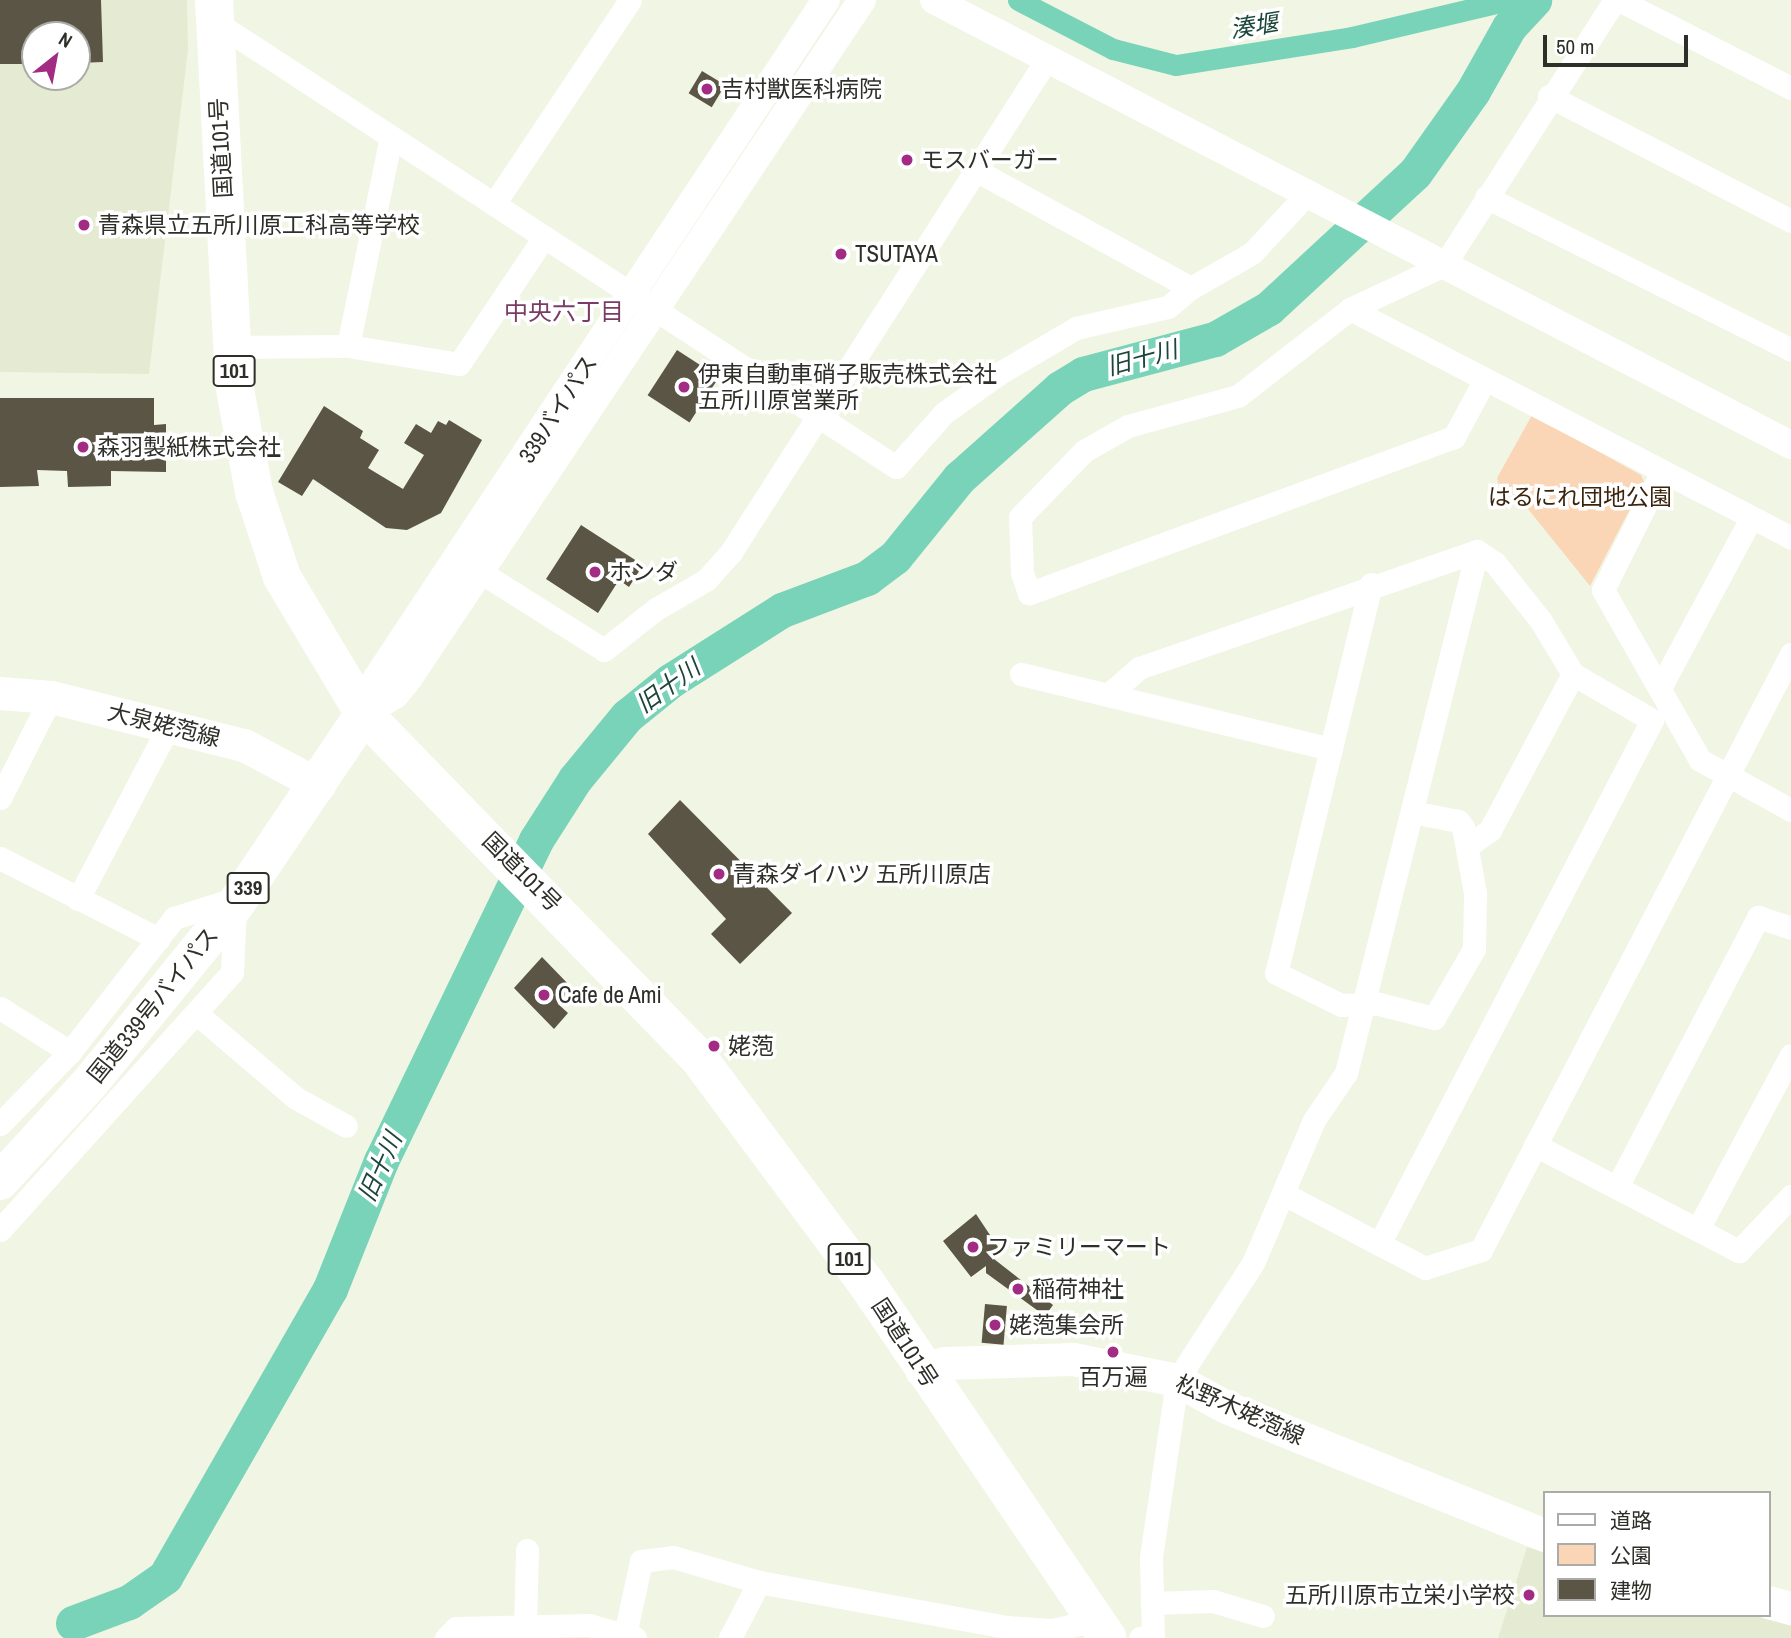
<!DOCTYPE html>
<meta charset="utf-8">
<style>
body{margin:0}
#map{position:relative;width:1791px;height:1638px;overflow:hidden;background:#f1f5e3;font-family:"Archivo Narrow","Noto Sans JP",sans-serif}
div>[style]{position:absolute}
[style*='--x']{left:calc(var(--x)*1px);top:calc(var(--y)*1px);width:calc(var(--w)*1px);rotate:calc(var(--a)*1deg)}
.built>*{inset:0;background:#e5ebd2}
.green>*{inset:0;background:#fbd6b6}
.canal>*{height:21px;margin:-10.5px;padding:0 10.5px;transform-origin:10.5px;border-radius:10.5px;background:#78d3b8}
.river>*{height:35px;margin:-17.5px;padding:0 17.5px;transform-origin:17.5px;border-radius:17.5px;background:#78d3b8}
.building>*{inset:0;background:#5b5546;transform-origin:0 0}
.minor>*{height:23px;margin:-11.5px;padding:0 11.5px;transform-origin:11.5px;border-radius:11.5px;background:#fff}
.tertiary>*{height:28px;margin:-14px;padding:0 14px;transform-origin:14px;border-radius:14px;background:#fff}
.secondary>*{height:33px;margin:-16.5px;padding:0 16.5px;transform-origin:16.5px;border-radius:16.5px;background:#fff}
.trunk>*{height:38px;margin:-19px;padding:0 19px;transform-origin:19px;border-radius:19px;background:#fff}
.dots>*{width:19px;height:19px;translate:-50% -50%;box-sizing:border-box;border:4px solid #fff;border-radius:50%}
span{translate:-50% -50%;white-space:nowrap;text-align:center;line-height:1.15;-webkit-text-stroke:7px #fff;paint-order:stroke}
.shield-label span{padding:2px 5px;background:#fff;border:2px solid;border-radius:5px;-webkit-text-stroke-width:0}
.shield-label{font-size:21px;color:#2d2f28;font-weight:700}
.poi-label{font-size:23px;color:#2d2f28}
.left{translate:0 -50%;text-align:left}
.right{translate:-100% -50%;text-align:right}
.street-label{font-size:23px;color:#2d2f28}
.park-label{font-size:23px;color:#3b240c}
.water-label{font-size:24px;color:#1d463a;font-style:italic}
.neighbourhood-label{font-size:24px;color:#783c65}
.legend{position:absolute;left:1543px;top:1491px;width:228px;height:126px;box-sizing:border-box;background:#fff;border:2px solid #abaca9;margin:0;padding:9px 12px;list-style:none;font-size:21px;color:#2d2f28}
.legend li{display:flex;align-items:center;gap:14px;height:35px}
.legend b{width:35px;border:2px solid #abaca9}
.north{position:absolute;left:21px;top:21px;width:70px;height:70px;box-sizing:border-box;background:#fff;border:2px solid #abaca9;border-radius:50%;rotate:31deg;font-size:19px;font-weight:700;line-height:28px;text-align:center;color:#2d2f28}
.north::after{content:'';display:block;margin:auto;width:24px;height:32px;background:#a22b84;clip-path:polygon(50% 0,100% 100%,50% 72%,0 100%)}
.scale{position:absolute;left:1543px;top:35px;width:145px;height:32px;box-sizing:border-box;border:4px solid #2d2f28;border-top:0;padding-left:9px;font-size:21px;line-height:24px;white-space:nowrap;color:#2d2f28;-webkit-text-stroke:5px #fff;paint-order:stroke}
</style>
<div id="map">
<div class="built">
<div style="clip-path:polygon(evenodd,0 0,187px 0,188px 50px,149px 374px,0 372px,0 0,35px 35px,77px 35px,77px 77px,35px 77px,35px 35px)"></div>
<div style="clip-path:polygon(1527px 1547px,1544px 1552px,1544px 1615px,1755px 1615px,1791px 1625px,1791px 1638px,1498px 1638px)"></div>
</div>
<div class="green">
<div style="clip-path:polygon(1532px 415px,1641px 475px,1644px 482px,1590px 586px,1520px 499px,1499px 486px,1497px 478px)"></div>
</div>
<div class="canal">
<div style="--x:1018;--y:0;--w:107;--a:27.3"></div>
<div style="--x:1113;--y:49;--w:65;--a:14.3"></div>
<div style="--x:1176;--y:65;--w:178;--a:-9"></div>
<div style="--x:1352;--y:37;--w:160;--a:-13.3"></div>
</div>
<div class="river">
<div style="--x:73;--y:1623;--w:60;--a:-20.6"></div>
<div style="--x:129;--y:1602;--w:44;--a:-34.8"></div>
<div style="--x:165;--y:1577;--w:332;--a:-60.2"></div>
<div style="--x:330;--y:1289;--w:138;--a:-68.3"></div>
<div style="--x:381;--y:1161;--w:356;--a:-64.2"></div>
<div style="--x:536;--y:840;--w:72;--a:-57.4"></div>
<div style="--x:575;--y:779;--w:82;--a:-50.5"></div>
<div style="--x:627;--y:716;--w:55;--a:-39.1"></div>
<div style="--x:670;--y:681;--w:133;--a:-32.4"></div>
<div style="--x:782;--y:610;--w:91;--a:-20.6"></div>
<div style="--x:867;--y:578;--w:35;--a:-37"></div>
<div style="--x:895;--y:557;--w:102;--a:-51"></div>
<div style="--x:959;--y:478;--w:135;--a:-41.7"></div>
<div style="--x:1060;--y:388;--w:27;--a:-31"></div>
<div style="--x:1083;--y:374;--w:137;--a:-14.9"></div>
<div style="--x:1215;--y:339;--w:62;--a:-29.9"></div>
<div style="--x:1269;--y:308;--w:199;--a:-42.8"></div>
<div style="--x:1415;--y:173;--w:100;--a:-54.7"></div>
<div style="--x:1473;--y:91;--w:73;--a:-60.6"></div>
<div style="--x:1509;--y:27;--w:37;--a:-47"></div>
</div>
<div class="building">
<div style="clip-path:polygon(0 0,101px 0,103px 62px,77px 63px,77px 35px,35px 35px,35px 64px,0 64px)"></div>
<div style="left:702px;top:71px;width:27px;height:26px;rotate:31deg"></div>
<div style="left:677px;top:350px;width:50px;height:54px;rotate:33deg"></div>
<div style="clip-path:polygon(0 398px,154px 398px,154px 425px,166px 424px,166px 472px,111px 471px,111px 486px,68px 487px,67px 471px,37px 470px,39px 486px,0 487px)"></div>
<div style="clip-path:polygon(324px 406px,363px 431px,360px 438px,379px 450px,368px 468px,403px 489px,424px 455px,404px 443px,416px 424px,431px 433px,438px 421px,446px 425px,449px 420px,482px 440px,441px 513px,407px 530px,386px 528px,313px 479px,302px 496px,278px 482px)"></div>
<div style="clip-path:polygon(581px 525px,643px 565px,629px 587px,619px 580px,598px 613px,546px 579px)"></div>
<div style="clip-path:polygon(680px 800px,792px 913px,740px 964px,711px 934px,726px 919px,648px 834px)"></div>
<div style="clip-path:polygon(542px 957px,572px 988px,558px 1004px,568px 1013px,554px 1029px,514px 988px)"></div>
<div style="clip-path:polygon(976px 1214px,1002px 1253px,994px 1259px,1053px 1305px,1045px 1316px,986px 1273px,986px 1266px,971px 1277px,943px 1241px)"></div>
<div style="left:985px;top:1304px;width:22px;height:39px;rotate:5deg"></div>
</div>
<div class="minor">
<div style="--x:1619;--y:0;--w:193;--a:27.1"></div>
<div style="--x:214;--y:21;--w:815;--a:33.18"></div>
<div style="--x:896;--y:467;--w:72;--a:-48.4"></div>
<div style="--x:944;--y:413;--w:67;--a:-35.8"></div>
<div style="--x:998;--y:374;--w:91;--a:-30.5"></div>
<div style="--x:1076;--y:328;--w:94;--a:-12.9"></div>
<div style="--x:1168;--y:307;--w:30;--a:-40"></div>
<div style="--x:1191;--y:288;--w:244;--a:-151.3"></div>
<div style="--x:1549;--y:96;--w:272;--a:27.3"></div>
<div style="--x:1486;--y:197;--w:341;--a:26.6"></div>
<div style="--x:494;--y:204;--w:245;--a:-56.3"></div>
<div style="--x:1191;--y:288;--w:70;--a:-29.8"></div>
<div style="--x:1252;--y:253;--w:81;--a:-47"></div>
<div style="--x:1350;--y:309;--w:497;--a:27.4"></div>
<div style="--x:348;--y:346;--w:213;--a:-78.4"></div>
<div style="--x:233;--y:347;--w:115;--a:-0.5"></div>
<div style="--x:348;--y:346;--w:112;--a:9.2"></div>
<div style="--x:459;--y:364;--w:153;--a:-56.2"></div>
<div style="--x:1484;--y:381;--w:64;--a:118.2"></div>
<div style="--x:1454;--y:437;--w:453;--a:159.8"></div>
<div style="--x:1029;--y:593;--w:21;--a:-109"></div>
<div style="--x:1022;--y:573;--w:56;--a:-92"></div>
<div style="--x:1020;--y:517;--w:92;--a:-45.9"></div>
<div style="--x:1084;--y:451;--w:51;--a:-29.6"></div>
<div style="--x:1128;--y:426;--w:114;--a:-15.3"></div>
<div style="--x:1238;--y:396;--w:142;--a:-37.8"></div>
<div style="--x:1350;--y:309;--w:104;--a:-25.1"></div>
<div style="--x:1444;--y:265;--w:315;--a:-57.2"></div>
<div style="--x:1662;--y:472;--w:132;--a:116.6"></div>
<div style="--x:1603;--y:590;--w:196;--a:60.3"></div>
<div style="--x:1700;--y:760;--w:104;--a:28.8"></div>
<div style="--x:466;--y:563;--w:163;--a:32.2"></div>
<div style="--x:604;--y:650;--w:66;--a:-38.3"></div>
<div style="--x:656;--y:609;--w:58;--a:-30.1"></div>
<div style="--x:706;--y:580;--w:38;--a:-48"></div>
<div style="--x:731;--y:552;--w:586;--a:-57.34"></div>
<div style="--x:1371;--y:584;--w:400;--a:103.7"></div>
<div style="--x:1276;--y:973;--w:72;--a:26.2"></div>
<div style="--x:1341;--y:1005;--w:38;--a:-2"></div>
<div style="--x:1379;--y:1004;--w:57;--a:14.3"></div>
<div style="--x:1434;--y:1018;--w:80;--a:-59.9"></div>
<div style="--x:1474;--y:949;--w:56;--a:-89"></div>
<div style="--x:1475;--y:893;--w:67;--a:-100.3"></div>
<div style="--x:1463;--y:827;--w:8;--a:-130"></div>
<div style="--x:1458;--y:821;--w:47;--a:-168.9"></div>
<div style="--x:1021;--y:674;--w:319;--a:13.6"></div>
<div style="--x:1661;--y:686;--w:191;--a:-61.8"></div>
<div style="--x:1108;--y:695;--w:41;--a:-41.1"></div>
<div style="--x:1139;--y:668;--w:358;--a:-19.1"></div>
<div style="--x:1477;--y:551;--w:22;--a:34"></div>
<div style="--x:1495;--y:563;--w:74;--a:51.6"></div>
<div style="--x:1541;--y:621;--w:62;--a:58.9"></div>
<div style="--x:1573;--y:674;--w:177;--a:118"></div>
<div style="--x:1490;--y:830;--w:26;--a:144"></div>
<div style="--x:0;--y:798;--w:113;--a:-63.2"></div>
<div style="--x:0;--y:858;--w:178;--a:27.1"></div>
<div style="--x:78;--y:899;--w:195;--a:-62.3"></div>
<div style="--x:0;--y:1008;--w:83;--a:32.2"></div>
<div style="--x:196;--y:1013;--w:131;--a:40.4"></div>
<div style="--x:296;--y:1098;--w:57;--a:29.2"></div>
<div style="--x:0;--y:1124;--w:100;--a:-45.8"></div>
<div style="--x:70;--y:1052;--w:170;--a:-52.2"></div>
<div style="--x:174;--y:918;--w:66;--a:-17.6"></div>
<div style="--x:1535;--y:1145;--w:230;--a:27.5"></div>
<div style="--x:1739;--y:1251;--w:76;--a:-46.6"></div>
<div style="--x:1617;--y:1187;--w:305;--a:-62.4"></div>
<div style="--x:1758;--y:917;--w:35;--a:18"></div>
<div style="--x:1284;--y:1194;--w:159;--a:27.7"></div>
<div style="--x:1425;--y:1268;--w:59;--a:-17.8"></div>
<div style="--x:1481;--y:1250;--w:672;--a:-62.52"></div>
<div style="--x:1698;--y:1229;--w:197;--a:-61.9"></div>
<div style="--x:0;--y:1230;--w:347;--a:-48"></div>
<div style="--x:232;--y:972;--w:64;--a:-87.3"></div>
<div style="--x:1379;--y:1244;--w:591;--a:-62.48"></div>
<div style="--x:1652;--y:720;--w:91;--a:-149.8"></div>
<div style="--x:1152;--y:1603;--w:61;--a:-1.9"></div>
<div style="--x:1213;--y:1601;--w:52;--a:16.7"></div>
<div style="--x:525;--y:1627;--w:77;--a:-88.5"></div>
<div style="--x:625;--y:1635;--w:76;--a:-77.8"></div>
<div style="--x:641;--y:1561;--w:32;--a:-7"></div>
<div style="--x:673;--y:1557;--w:90;--a:16.2"></div>
<div style="--x:446;--y:1638;--w:14;--a:-45"></div>
<div style="--x:456;--y:1628;--w:133;--a:-1.3"></div>
<div style="--x:589;--y:1625;--w:48;--a:15.8"></div>
<div style="--x:730;--y:1638;--w:63;--a:-62.6"></div>
<div style="--x:759;--y:1582;--w:252;--a:10.3"></div>
<div style="--x:1007;--y:1627;--w:45;--a:3.8"></div>
<div style="--x:1052;--y:1630;--w:46;--a:-12.5"></div>
<div style="--x:1140;--y:1638;--w:13;--a:-13"></div>
<div style="--x:1153;--y:1635;--w:78;--a:-91.5"></div>
<div style="--x:1151;--y:1557;--w:179;--a:-81.6"></div>
<div style="--x:1177;--y:1380;--w:140;--a:-57"></div>
<div style="--x:1253;--y:1263;--w:155;--a:-66.9"></div>
<div style="--x:1314;--y:1120;--w:57;--a:-55.8"></div>
<div style="--x:1346;--y:1073;--w:538;--a:-75.91"></div>
</div>
<div class="tertiary">
<div style="--x:934;--y:0;--w:966;--a:27.44"></div>
<div style="--x:364;--y:714;--w:36;--a:-32"></div>
<div style="--x:395;--y:695;--w:21;--a:-51"></div>
<div style="--x:408;--y:679;--w:817;--a:-56.23"></div>
<div style="--x:364;--y:714;--w:38;--a:-70"></div>
<div style="--x:377;--y:678;--w:813;--a:-56.49"></div>
</div>
<div class="secondary">
<div style="--x:0;--y:693;--w:51;--a:4.5"></div>
<div style="--x:51;--y:697;--w:199;--a:14"></div>
<div style="--x:244;--y:745;--w:85;--a:28.1"></div>
<div style="--x:921;--y:1370;--w:24;--a:-17"></div>
<div style="--x:944;--y:1363;--w:129;--a:-1.8"></div>
<div style="--x:1073;--y:1359;--w:106;--a:11.4"></div>
<div style="--x:1177;--y:1380;--w:56;--a:28.9"></div>
<div style="--x:1226;--y:1407;--w:343;--a:21.9"></div>
<div style="--x:1768;--y:1602;--w:24;--a:15"></div>
</div>
<div class="trunk">
<div style="--x:214;--y:0;--w:385;--a:87"></div>
<div style="--x:234;--y:384;--w:110;--a:79.5"></div>
<div style="--x:254;--y:492;--w:89;--a:71.8"></div>
<div style="--x:282;--y:577;--w:160;--a:59.1"></div>
<div style="--x:364;--y:714;--w:482;--a:45.8"></div>
<div style="--x:700;--y:1060;--w:279;--a:53.3"></div>
<div style="--x:867;--y:1284;--w:428;--a:55.8"></div>
<div style="--x:0;--y:1181;--w:132;--a:-47.5"></div>
<div style="--x:89;--y:1084;--w:231;--a:-50.8"></div>
<div style="--x:235;--y:905;--w:230;--a:-56"></div>
</div>
<div class="dots">
<div style="left:707px;top:89px;background:#a22b84"></div>
<div style="left:907px;top:160px;background:#a22b84"></div>
<div style="left:84px;top:225px;background:#a22b84"></div>
<div style="left:841px;top:254px;background:#a22b84"></div>
<div style="left:684px;top:387px;background:#a22b84"></div>
<div style="left:83px;top:447px;background:#a22b84"></div>
<div style="left:595px;top:572px;background:#a22b84"></div>
<div style="left:719px;top:874px;background:#a22b84"></div>
<div style="left:544px;top:995px;background:#a22b84"></div>
<div style="left:714px;top:1046px;background:#a22b84"></div>
<div style="left:973px;top:1247px;background:#a22b84"></div>
<div style="left:1018px;top:1289px;background:#a22b84"></div>
<div style="left:995px;top:1325px;background:#a22b84"></div>
<div style="left:1113px;top:1352px;background:#a22b84"></div>
<div style="left:1529px;top:1595px;background:#a22b84"></div>
</div>
<div class="shield-label">
<span style="left:234px;top:371px">101</span>
<span style="left:248px;top:888px">339</span>
<span style="left:849px;top:1259px">101</span>
</div>
<div class="poi-label">
<span class="left" style="left:721px;top:89px">吉村獣医科病院</span>
<span class="left" style="left:921px;top:160px">モスバーガー</span>
<span class="left" style="left:98px;top:225px">青森県立五所川原工科高等学校</span>
<span class="left" style="left:855px;top:254px">TSUTAYA</span>
<span class="left" style="left:698px;top:387px">伊東自動車硝子販売株式会社<br>五所川原営業所</span>
<span class="left" style="left:97px;top:447px">森羽製紙株式会社</span>
<span class="left" style="left:609px;top:572px">ホンダ</span>
<span class="left" style="left:733px;top:874px">青森ダイハツ 五所川原店</span>
<span class="left" style="left:558px;top:995px">Cafe de Ami</span>
<span class="left" style="left:728px;top:1046px">姥萢</span>
<span class="left" style="left:987px;top:1247px">ファミリーマート</span>
<span class="left" style="left:1032px;top:1289px">稲荷神社</span>
<span class="left" style="left:1009px;top:1325px">姥萢集会所</span>
<span style="left:1113px;top:1377px">百万遍</span>
<span class="right" style="left:1515px;top:1595px">五所川原市立栄小学校</span>
</div>
<div class="street-label">
<span style="left:221px;top:148px;rotate:-93deg">国道101号</span>
<span style="left:558px;top:409px;rotate:-57deg">339バイパス</span>
<span style="left:164px;top:725px;rotate:14deg">大泉姥萢線</span>
<span style="left:522px;top:872px;rotate:45deg">国道101号</span>
<span style="left:153px;top:1005px;rotate:-51deg">国道339号バイパス</span>
<span style="left:905px;top:1343px;rotate:57deg">国道101号</span>
<span style="left:1240px;top:1410px;rotate:24deg">松野木姥萢線</span>
</div>
<div class="park-label">
<span style="left:1580px;top:497px">はるにれ団地公園</span>
</div>
<div class="water-label">
<span style="left:1254px;top:26px;rotate:-9deg">湊堰</span>
<span style="left:1142px;top:358px;rotate:-15deg">旧十川</span>
<span style="left:668px;top:686px;rotate:-36deg">旧十川</span>
<span style="left:380px;top:1167px;rotate:-66deg">旧十川</span>
</div>
<div class="neighbourhood-label">
<span style="left:564px;top:312px">中央六丁目</span>
</div>
<ul class="legend">
<li><b style="height:9px;background:#fff"></b>道路</li>
<li><b style="height:19px;background:#fbd6b6"></b>公園</li>
<li><b style="height:19px;background:#5b5546"></b>建物</li>
</ul>
<div class="north">N</div>
<div class="scale">50 m</div>
</div>
